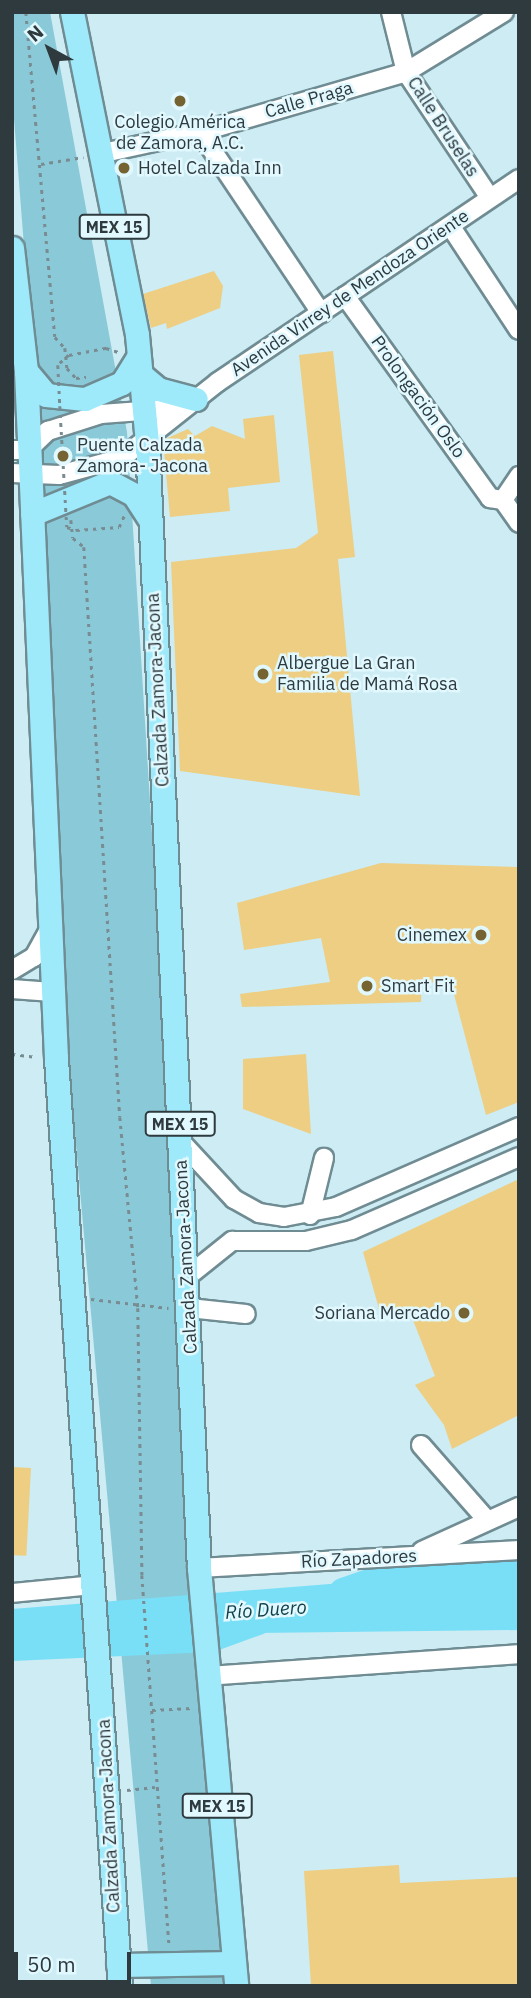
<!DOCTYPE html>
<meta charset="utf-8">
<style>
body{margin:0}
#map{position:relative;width:531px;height:1998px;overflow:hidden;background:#cdecf4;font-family:"IBM Plex Sans",sans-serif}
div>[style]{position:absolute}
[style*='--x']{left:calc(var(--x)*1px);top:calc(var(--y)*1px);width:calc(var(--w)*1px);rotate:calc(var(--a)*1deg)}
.green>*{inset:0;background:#8ac9d8}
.water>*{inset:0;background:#79dff7}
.river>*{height:28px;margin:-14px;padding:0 14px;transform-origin:14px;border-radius:14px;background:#79dff7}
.building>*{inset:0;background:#edce82;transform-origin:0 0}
.path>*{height:2.5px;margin-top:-1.25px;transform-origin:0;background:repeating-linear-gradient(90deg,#788c92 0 3.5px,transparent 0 8.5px)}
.roads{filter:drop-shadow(2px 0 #708c93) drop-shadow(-2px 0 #708c93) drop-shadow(0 2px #708c93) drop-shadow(0 -2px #708c93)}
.minor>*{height:18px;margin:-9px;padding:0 9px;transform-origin:9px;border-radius:9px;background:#fff}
.major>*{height:23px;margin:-11.5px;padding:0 11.5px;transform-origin:11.5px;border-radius:11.5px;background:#9eeafb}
.path-bridge>*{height:2.5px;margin-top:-1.25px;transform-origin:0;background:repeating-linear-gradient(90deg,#788c92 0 3.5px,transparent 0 8.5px)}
.dots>*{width:19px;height:19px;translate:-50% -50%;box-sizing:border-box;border:4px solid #e0f8fe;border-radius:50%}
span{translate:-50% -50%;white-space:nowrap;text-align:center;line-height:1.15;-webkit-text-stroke:5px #e0f8fe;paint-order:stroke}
.shield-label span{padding:2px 5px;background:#e0f8fe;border:2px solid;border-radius:5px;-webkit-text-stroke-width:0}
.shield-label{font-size:16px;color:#2e3a3e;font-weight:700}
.street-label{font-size:18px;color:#2e3a3e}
.poi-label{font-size:18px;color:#2e3a3e}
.left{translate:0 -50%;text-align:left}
.right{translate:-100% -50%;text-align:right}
.water-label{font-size:19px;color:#0e3e48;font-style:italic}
.frame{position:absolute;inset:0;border:14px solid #2e3a3e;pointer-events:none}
.north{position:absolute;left:14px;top:14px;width:70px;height:70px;-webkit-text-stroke:5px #e0f8fe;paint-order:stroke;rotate:319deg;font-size:19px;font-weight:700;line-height:28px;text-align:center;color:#2e3a3e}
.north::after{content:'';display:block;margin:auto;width:24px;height:32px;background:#2e3a3e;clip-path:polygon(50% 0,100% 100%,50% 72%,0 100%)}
.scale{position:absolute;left:14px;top:1952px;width:117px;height:32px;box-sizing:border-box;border:4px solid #2e3a3e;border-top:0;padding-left:9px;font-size:21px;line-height:24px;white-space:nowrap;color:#2e3a3e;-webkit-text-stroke:5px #e0f8fe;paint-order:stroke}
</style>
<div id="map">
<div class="green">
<div style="clip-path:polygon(12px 12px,50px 12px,127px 432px,171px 1139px,188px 1583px,224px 1986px,151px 1986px,61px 977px,43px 488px,12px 93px)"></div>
</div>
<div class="water">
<div style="clip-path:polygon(519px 1569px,519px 1630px,256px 1633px,12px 1645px,12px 1609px)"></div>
</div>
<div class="river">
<div style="--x:343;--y:1592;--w:58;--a:-19.1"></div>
<div style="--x:398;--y:1573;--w:121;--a:-4.3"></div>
<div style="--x:12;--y:1647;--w:199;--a:-2.6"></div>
<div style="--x:211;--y:1638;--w:50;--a:-19.9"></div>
</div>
<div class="building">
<div style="clip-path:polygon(214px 271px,223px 286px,220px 308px,167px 329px,166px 323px,151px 328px,143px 294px)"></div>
<div style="clip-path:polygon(333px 351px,355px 557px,338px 559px,360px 796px,180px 771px,171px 562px,296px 548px,318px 533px,299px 355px)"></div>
<div style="clip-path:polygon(274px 415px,280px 482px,228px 488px,230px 511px,170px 517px,163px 440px,188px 429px,195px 436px,212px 426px,245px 439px,243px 419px)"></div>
<div style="clip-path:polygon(381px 863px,519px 867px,519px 1102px,486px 1115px,451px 983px,422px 982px,421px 1002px,242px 1007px,240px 994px,330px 982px,321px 938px,244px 950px,237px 903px)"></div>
<div style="clip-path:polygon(306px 1054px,311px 1134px,243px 1109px,243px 1059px)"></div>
<div style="clip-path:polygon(519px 1179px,519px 1415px,452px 1449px,444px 1425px,415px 1385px,435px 1376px,409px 1310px,381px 1316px,363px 1252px)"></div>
<div style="left:12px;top:1467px;width:19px;height:88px;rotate:3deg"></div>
<div style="clip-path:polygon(399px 1865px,400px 1883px,519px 1877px,519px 1986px,311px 1986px,304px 1871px)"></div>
</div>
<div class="path">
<div style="--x:26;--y:12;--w:326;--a:84.9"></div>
<div style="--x:55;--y:337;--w:15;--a:48"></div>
<div style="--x:65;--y:348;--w:20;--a:84"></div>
<div style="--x:67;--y:368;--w:13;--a:48"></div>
<div style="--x:76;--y:378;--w:10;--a:-6"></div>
<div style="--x:41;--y:164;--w:43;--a:-9.5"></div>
<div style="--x:69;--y:355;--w:38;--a:-11"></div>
<div style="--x:106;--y:348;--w:13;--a:18"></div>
<div style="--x:71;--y:520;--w:18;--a:84"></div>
<div style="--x:73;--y:538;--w:14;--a:39"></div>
<div style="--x:84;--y:547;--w:571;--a:86.39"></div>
<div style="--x:120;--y:1117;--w:192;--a:84.6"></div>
<div style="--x:138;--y:1308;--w:267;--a:89.1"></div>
<div style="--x:142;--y:1575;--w:369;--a:85.8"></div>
<div style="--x:76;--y:530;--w:43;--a:-4"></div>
<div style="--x:119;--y:527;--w:12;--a:-66"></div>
<div style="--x:12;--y:1054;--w:25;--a:7"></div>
<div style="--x:91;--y:1299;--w:78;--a:6.7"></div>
<div style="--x:152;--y:1710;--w:40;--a:-2.9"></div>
<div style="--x:127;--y:1790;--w:28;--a:-6"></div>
</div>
<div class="roads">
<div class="minor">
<div style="--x:391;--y:12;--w:62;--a:76"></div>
<div style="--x:406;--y:72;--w:151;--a:56.3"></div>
<div style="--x:200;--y:132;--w:218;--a:56.2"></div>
<div style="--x:99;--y:154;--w:103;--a:-12.3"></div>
<div style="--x:200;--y:132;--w:215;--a:-16.2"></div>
<div style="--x:406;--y:72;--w:115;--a:-31.5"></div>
<div style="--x:451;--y:227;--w:123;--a:56.6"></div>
<div style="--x:345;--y:296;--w:249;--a:54.3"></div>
<div style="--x:490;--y:498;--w:13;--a:9"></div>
<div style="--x:503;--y:500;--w:29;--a:-56"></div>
<div style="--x:12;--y:450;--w:16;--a:0"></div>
<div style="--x:28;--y:450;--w:28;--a:-44"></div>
<div style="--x:48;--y:431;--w:56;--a:-17.8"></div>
<div style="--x:101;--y:414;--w:81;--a:-4.2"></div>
<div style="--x:12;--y:473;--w:47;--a:2.4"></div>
<div style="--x:59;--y:475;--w:65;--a:-15.1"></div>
<div style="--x:122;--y:458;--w:122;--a:-38.4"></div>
<div style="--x:218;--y:382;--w:363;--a:-34"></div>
<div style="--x:503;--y:500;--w:28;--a:55"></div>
<div style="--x:12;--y:970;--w:26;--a:-31"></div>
<div style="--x:34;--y:957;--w:35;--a:-61"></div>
<div style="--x:12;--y:989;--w:40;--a:4.3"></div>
<div style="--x:181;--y:1142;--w:78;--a:47.1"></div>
<div style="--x:234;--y:1199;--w:29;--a:29"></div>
<div style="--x:259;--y:1213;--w:25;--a:9"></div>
<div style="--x:284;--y:1217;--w:53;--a:-10.9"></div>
<div style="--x:336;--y:1207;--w:200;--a:-23.6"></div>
<div style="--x:310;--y:1215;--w:59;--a:-76.2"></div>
<div style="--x:187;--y:1277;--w:58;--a:-38.7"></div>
<div style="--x:232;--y:1241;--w:74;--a:0"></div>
<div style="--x:306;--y:1241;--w:47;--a:-13.4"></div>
<div style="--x:352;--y:1230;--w:182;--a:-23.6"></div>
<div style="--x:189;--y:1308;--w:57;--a:6"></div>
<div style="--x:421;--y:1445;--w:100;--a:48.7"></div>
<div style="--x:422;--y:1551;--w:107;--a:-24.4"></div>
<div style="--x:199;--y:1568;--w:321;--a:-3.2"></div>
<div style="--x:12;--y:1593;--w:82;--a:-5.6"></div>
<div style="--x:207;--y:1676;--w:313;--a:-4"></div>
</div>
<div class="major">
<div style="--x:72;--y:12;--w:329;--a:78.6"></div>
<div style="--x:137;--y:335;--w:107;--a:84.7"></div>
<div style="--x:147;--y:442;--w:1127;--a:87.36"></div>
<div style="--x:199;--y:1568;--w:420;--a:84.9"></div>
<div style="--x:12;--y:248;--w:124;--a:83.5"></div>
<div style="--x:26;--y:371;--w:689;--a:87.5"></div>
<div style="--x:56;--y:1059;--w:929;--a:86.05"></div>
<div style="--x:26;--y:371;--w:31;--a:50"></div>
<div style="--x:46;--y:395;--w:39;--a:6"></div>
<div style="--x:85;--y:399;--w:40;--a:-23.4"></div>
<div style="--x:122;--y:383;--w:31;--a:-58"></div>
<div style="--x:139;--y:373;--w:25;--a:40"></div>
<div style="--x:158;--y:389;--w:39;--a:15"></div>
<div style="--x:32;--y:514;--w:84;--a:-22.3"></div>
<div style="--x:110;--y:482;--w:27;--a:28"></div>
<div style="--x:134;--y:495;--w:30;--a:57"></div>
<div style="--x:118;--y:1965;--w:116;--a:-1"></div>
</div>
</div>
<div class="path-bridge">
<div style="--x:69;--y:355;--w:15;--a:138"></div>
<div style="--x:58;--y:365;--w:41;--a:87.2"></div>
<div style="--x:60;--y:406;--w:121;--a:86.7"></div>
<div style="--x:67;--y:527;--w:9;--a:18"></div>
</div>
<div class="dots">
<div style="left:180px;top:101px;background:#766332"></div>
<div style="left:124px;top:168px;background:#766332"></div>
<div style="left:63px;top:456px;background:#766332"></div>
<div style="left:263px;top:674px;background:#766332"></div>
<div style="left:481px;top:935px;background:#766332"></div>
<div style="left:367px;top:986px;background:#766332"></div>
<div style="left:464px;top:1313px;background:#766332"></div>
</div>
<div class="shield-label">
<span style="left:114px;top:227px">MEX 15</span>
<span style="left:180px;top:1124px">MEX 15</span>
<span style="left:217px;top:1806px">MEX 15</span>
</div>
<div class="street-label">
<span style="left:309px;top:100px;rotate:-16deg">Calle Praga</span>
<span style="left:443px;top:127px;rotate:57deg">Calle Bruselas</span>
<span style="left:350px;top:293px;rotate:-34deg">Avenida Virrey de Mendoza Oriente</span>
<span style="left:418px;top:397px;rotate:54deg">Prolongación Oslo</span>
<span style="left:158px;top:690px;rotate:-93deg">Calzada Zamora-Jacona</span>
<span style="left:186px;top:1257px;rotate:-93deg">Calzada Zamora-Jacona</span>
<span style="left:359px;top:1559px;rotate:-3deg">Río Zapadores</span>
<span style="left:109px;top:1816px;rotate:-93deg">Calzada Zamora-Jacona</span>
</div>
<div class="poi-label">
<span style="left:180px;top:133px">Colegio América<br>de Zamora, A.C.</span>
<span class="left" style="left:138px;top:168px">Hotel Calzada Inn</span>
<span class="left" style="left:77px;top:456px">Puente Calzada<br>Zamora- Jacona</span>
<span class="left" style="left:277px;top:674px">Albergue La Gran<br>Familia de Mamá Rosa</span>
<span class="right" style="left:467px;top:935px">Cinemex</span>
<span class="left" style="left:381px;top:986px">Smart Fit</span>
<span class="right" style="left:450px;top:1313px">Soriana Mercado</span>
</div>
<div class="water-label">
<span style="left:266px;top:1610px;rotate:-4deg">Río Duero</span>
</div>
<div class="frame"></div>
<div class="north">N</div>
<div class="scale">50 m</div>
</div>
